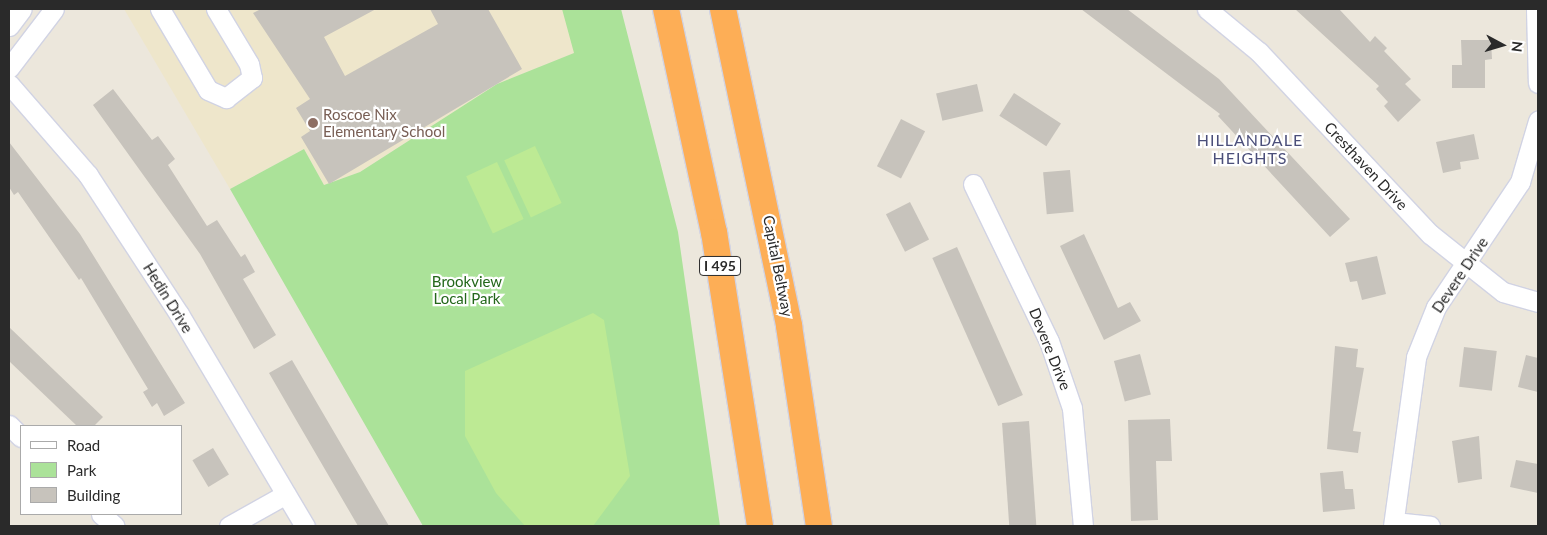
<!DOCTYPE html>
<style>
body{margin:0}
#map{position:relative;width:1547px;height:535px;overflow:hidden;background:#ece7dc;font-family:Lato,sans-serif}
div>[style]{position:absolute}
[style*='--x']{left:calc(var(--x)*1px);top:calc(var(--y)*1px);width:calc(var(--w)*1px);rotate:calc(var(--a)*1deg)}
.education>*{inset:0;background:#eee6cb}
.green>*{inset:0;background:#abe299}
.pitch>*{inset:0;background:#bdea94;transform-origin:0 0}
.building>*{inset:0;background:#c7c3bc;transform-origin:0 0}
.roads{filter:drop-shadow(1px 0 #d1d3e3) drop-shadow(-1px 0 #d1d3e3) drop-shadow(0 1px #d1d3e3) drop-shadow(0 -1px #d1d3e3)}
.minor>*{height:19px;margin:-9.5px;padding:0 9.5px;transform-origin:9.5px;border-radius:9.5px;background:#fff}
.highway>*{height:26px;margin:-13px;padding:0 13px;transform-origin:13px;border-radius:13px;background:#fdae56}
.dots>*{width:14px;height:14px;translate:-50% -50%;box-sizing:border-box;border:2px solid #fff;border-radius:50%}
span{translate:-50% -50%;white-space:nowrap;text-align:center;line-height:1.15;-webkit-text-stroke:4.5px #fff;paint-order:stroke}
.shield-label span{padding:1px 4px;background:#fff;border:1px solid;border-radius:4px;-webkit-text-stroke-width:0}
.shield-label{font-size:14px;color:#2a2a2a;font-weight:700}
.education-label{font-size:15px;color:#785e54}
.left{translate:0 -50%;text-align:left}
.street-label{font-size:15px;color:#2a2a2a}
.park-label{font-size:15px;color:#23671a}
.neighbourhood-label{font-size:16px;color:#4b4f7a;letter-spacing:1px}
.frame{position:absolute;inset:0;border:10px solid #2a2a2a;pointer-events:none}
.legend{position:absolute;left:20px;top:425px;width:162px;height:90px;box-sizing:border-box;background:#fff;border:1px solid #aaa;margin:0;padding:6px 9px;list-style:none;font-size:15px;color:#2a2a2a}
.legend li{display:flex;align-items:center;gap:10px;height:25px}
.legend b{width:25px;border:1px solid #aaa}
.north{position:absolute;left:1477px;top:20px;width:50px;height:50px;-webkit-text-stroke:4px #fff;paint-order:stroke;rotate:96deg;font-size:14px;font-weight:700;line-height:20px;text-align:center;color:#2a2a2a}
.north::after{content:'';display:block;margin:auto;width:18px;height:22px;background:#2a2a2a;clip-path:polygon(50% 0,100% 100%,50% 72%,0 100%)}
</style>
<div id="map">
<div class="education">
<div style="clip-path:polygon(124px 9px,567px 9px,577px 52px,497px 84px,360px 172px,324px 185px,304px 149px,230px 189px)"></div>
</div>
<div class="green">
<div style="clip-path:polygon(562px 9px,621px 9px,678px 232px,720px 526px,423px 526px,230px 189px,304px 149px,324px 185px,360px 172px,497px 84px,574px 53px)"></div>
</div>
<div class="pitch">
<div style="left:535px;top:146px;width:63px;height:34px;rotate:65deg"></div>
<div style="left:497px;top:162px;width:63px;height:34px;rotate:65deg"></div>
<div style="clip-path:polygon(593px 313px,604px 320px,630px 476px,593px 526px,525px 526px,496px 493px,465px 436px,465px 371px)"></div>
</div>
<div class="building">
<div style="clip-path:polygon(261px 9px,376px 9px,324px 37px,345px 76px,438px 24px,430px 9px,488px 9px,522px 69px,329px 184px,301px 137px,310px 131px,296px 108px,310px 99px,253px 13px)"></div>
<div style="clip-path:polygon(1081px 9px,1127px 9px,1219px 79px,1350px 219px,1330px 237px,1218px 116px,1220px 114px)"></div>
<div style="clip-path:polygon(1295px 9px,1339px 9px,1370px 42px,1375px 36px,1387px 48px,1384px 51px,1411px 79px,1405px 84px,1421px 100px,1398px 122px,1384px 106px,1388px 102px,1376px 89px,1379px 86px)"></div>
<div style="clip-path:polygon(1461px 40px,1491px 40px,1492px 59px,1485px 60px,1485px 88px,1452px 88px,1452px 65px,1462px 65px)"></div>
<div style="left:977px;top:84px;width:28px;height:42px;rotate:77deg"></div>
<div style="clip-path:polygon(113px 89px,152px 140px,158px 136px,175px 159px,168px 165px,207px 226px,217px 220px,241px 257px,245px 254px,255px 272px,243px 279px,276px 335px,254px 349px,200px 254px,93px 105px)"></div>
<div style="left:1014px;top:93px;width:56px;height:27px;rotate:33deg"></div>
<div style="left:901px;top:119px;width:27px;height:53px;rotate:27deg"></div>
<div style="clip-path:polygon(1474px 134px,1479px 159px,1460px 162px,1461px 169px,1443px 173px,1436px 142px)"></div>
<div style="clip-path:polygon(9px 142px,80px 234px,185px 403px,164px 416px,157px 403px,152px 407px,143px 392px,148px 389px,81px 278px,79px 280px,18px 192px,14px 195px,9px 187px)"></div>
<div style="left:1070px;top:170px;width:42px;height:27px;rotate:85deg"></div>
<div style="left:910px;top:202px;width:42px;height:27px;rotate:63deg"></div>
<div style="clip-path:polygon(1084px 234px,1118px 308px,1130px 302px,1141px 321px,1104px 340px,1060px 246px)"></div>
<div style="left:957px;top:247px;width:162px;height:27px;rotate:66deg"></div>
<div style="clip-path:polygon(1377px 256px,1386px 294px,1362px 300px,1357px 281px,1350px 282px,1345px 263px)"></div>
<div style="clip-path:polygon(9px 327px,103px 417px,94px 426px,77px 426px,9px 361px)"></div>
<div style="clip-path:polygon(1335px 346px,1358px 349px,1356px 367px,1364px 368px,1353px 431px,1361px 432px,1358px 453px,1327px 449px)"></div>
<div style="left:1464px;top:347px;width:33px;height:40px;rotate:7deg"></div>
<div style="left:1140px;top:354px;width:42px;height:27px;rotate:75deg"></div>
<div style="clip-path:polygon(1526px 355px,1538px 358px,1538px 392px,1518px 387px)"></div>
<div style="clip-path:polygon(292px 360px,317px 403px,389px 526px,358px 526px,295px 418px,269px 373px)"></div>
<div style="clip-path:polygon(1170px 419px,1172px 461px,1156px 461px,1158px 520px,1131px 521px,1128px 420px)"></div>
<div style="left:1029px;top:421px;width:105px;height:27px;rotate:86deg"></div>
<div style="clip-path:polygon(1479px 436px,1482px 479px,1458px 483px,1452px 441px)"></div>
<div style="left:213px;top:448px;width:31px;height:24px;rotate:59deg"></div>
<div style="clip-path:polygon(1516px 460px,1538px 464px,1538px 493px,1510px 487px)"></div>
<div style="clip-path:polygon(1343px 471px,1345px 489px,1353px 489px,1355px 509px,1323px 512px,1320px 473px)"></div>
</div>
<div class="roads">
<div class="minor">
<div style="--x:160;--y:9;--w:94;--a:59.3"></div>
<div style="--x:208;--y:90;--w:20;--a:24"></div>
<div style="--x:226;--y:98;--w:33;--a:-38"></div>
<div style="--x:252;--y:78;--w:14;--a:-102"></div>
<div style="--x:249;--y:64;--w:64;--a:-121"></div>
<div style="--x:1207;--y:9;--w:67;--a:39.6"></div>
<div style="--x:1259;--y:52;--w:250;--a:46.8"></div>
<div style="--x:1430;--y:234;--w:93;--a:38.5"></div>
<div style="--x:1503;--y:292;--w:36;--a:16"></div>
<div style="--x:1536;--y:9;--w:74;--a:88.5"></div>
<div style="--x:9;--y:26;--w:21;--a:-53"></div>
<div style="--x:9;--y:68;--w:74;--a:-52.7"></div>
<div style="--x:9;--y:84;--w:121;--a:49"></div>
<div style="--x:88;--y:175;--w:166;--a:56.8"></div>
<div style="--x:179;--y:314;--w:247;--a:59.3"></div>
<div style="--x:973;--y:184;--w:174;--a:64.2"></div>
<div style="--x:1049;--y:341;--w:71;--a:71.1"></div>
<div style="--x:1072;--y:408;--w:119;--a:84.7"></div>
<div style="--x:9;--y:425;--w:17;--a:45"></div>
<div style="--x:101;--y:514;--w:18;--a:41"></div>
<div style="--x:1394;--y:522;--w:36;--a:6"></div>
<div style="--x:229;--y:526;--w:65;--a:-29.3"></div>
<div style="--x:1393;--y:526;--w:171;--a:-82.2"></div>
<div style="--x:1416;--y:357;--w:54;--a:-68.2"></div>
<div style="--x:1436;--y:307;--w:151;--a:-56.1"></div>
<div style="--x:1520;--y:182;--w:64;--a:-73.6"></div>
</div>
<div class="highway">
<div style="--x:666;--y:9;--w:228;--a:77.9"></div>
<div style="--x:714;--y:232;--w:298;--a:81.1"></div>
<div style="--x:723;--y:9;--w:324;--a:78.2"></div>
<div style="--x:789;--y:326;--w:202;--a:81.5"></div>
</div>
</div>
<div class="dots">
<div style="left:313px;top:123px;background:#8d6e63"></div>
</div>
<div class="shield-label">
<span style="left:720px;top:266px">I 495</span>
</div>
<div class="education-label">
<span class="left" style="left:323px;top:123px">Roscoe Nix<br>Elementary School</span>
</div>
<div class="street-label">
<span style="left:1366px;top:166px;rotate:47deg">Cresthaven Drive</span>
<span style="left:778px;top:266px;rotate:79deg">Capital Beltway</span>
<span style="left:1460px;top:275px;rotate:-56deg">Devere Drive</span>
<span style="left:168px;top:298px;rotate:58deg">Hedin Drive</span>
<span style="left:1050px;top:349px;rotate:68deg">Devere Drive</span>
</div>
<div class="park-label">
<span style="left:467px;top:290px">Brookview<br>Local Park</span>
</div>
<div class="neighbourhood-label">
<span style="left:1250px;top:149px">HILLANDALE<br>HEIGHTS</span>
</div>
<div class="frame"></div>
<ul class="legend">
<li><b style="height:6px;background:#fff"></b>Road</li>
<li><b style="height:14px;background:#abe299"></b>Park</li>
<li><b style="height:14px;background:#c7c3bc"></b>Building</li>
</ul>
<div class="north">N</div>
</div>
